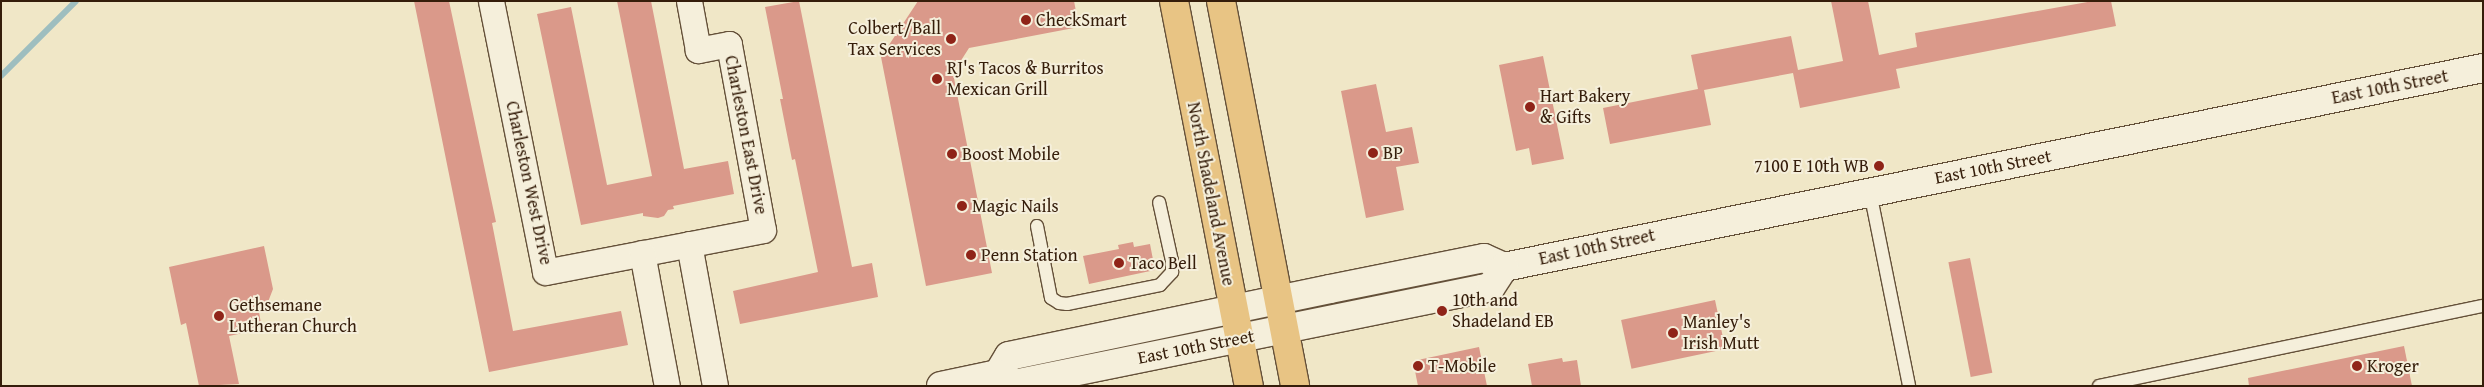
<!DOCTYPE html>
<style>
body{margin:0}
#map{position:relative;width:2484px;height:387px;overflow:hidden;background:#f0e7c7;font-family:"Gentium Book Plus",serif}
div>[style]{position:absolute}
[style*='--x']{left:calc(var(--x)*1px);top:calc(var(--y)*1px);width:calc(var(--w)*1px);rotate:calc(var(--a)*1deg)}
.stream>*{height:6px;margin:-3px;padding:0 3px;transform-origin:3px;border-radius:3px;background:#9ebebf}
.building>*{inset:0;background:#da998a;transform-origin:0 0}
.roads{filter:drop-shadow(1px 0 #645039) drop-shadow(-1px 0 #645039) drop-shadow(0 1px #645039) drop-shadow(0 -1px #645039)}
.service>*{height:12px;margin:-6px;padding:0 6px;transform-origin:6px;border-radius:6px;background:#f5efdb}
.minor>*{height:25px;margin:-12.5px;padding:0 12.5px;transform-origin:12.5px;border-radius:12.5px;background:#f5efdb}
.secondary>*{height:28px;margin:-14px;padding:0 14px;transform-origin:14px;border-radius:14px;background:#f5efdb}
.primary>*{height:28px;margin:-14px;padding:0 14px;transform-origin:14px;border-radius:14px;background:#e8c484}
.dots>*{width:14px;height:14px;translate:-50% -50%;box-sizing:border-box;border:2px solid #f5efdb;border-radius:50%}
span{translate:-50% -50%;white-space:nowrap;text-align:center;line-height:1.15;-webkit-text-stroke:4px #f5efdb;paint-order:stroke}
.poi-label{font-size:18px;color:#351d0a}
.left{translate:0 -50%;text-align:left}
.right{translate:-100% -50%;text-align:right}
.street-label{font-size:18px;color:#351d0a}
.frame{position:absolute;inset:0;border:2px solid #351d0a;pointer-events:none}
</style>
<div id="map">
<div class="stream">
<div style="--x:1;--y:76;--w:106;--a:-45"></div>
</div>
<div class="building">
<div style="clip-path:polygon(414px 1px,449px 1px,496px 222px,492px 223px,513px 331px,621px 311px,628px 345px,489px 372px)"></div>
<div style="clip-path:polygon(617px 1px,651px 1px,684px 169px,728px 161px,734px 194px,673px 206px,674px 209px,668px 210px,664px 216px,658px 218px,643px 216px,643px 213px,581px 225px,537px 14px,571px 7px,607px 185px,652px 176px)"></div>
<div style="clip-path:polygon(799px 1px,852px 267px,872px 263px,878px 297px,740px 324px,733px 291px,818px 272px,795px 159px,792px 160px,780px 99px,783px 99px,765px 7px)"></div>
<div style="clip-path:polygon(918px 1px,1074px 1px,1079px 27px,969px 48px,953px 73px,992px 273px,926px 286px,881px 57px)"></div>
<div style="clip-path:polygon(1831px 1px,1868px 1px,1879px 55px,1917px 47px,1915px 33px,2093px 1px,2111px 1px,2116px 26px,1896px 69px,1900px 88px,1800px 108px,1793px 73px,1704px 90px,1711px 125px,1610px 144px,1603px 108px,1698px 89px,1691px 55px,1791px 36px,1798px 70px,1843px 61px)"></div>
<div style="clip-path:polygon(1543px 56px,1564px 159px,1532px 165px,1529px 148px,1516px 151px,1499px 65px)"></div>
<div style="clip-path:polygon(1376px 84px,1386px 132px,1412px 127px,1419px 163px,1396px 167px,1404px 210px,1366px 218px,1341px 91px)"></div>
<div style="clip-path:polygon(1133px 242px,1134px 247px,1150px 244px,1155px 270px,1089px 284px,1083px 256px,1119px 249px,1118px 245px)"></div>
<div style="clip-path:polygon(264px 246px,273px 289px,268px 302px,259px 312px,262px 329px,229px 336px,239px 384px,199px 386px,186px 323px,181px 325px,169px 267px)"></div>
<div style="left:1970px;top:258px;width:117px;height:22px;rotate:79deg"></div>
<div style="left:1715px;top:300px;width:50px;height:96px;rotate:78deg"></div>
<div style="clip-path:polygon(2404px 346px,2412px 386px,2249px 386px,2248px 378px)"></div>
<div style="clip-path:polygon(1479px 347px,1487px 386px,1418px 386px,1413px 361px)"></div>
<div style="clip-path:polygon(1562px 358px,1563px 362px,1577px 360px,1581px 386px,1532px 386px,1528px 364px)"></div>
</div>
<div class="roads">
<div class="service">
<div style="--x:1870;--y:192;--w:198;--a:78.6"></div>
<div style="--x:1037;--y:226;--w:73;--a:79"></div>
<div style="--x:1051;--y:298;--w:9;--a:32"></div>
<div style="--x:1059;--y:303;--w:8;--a:7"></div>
<div style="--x:1067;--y:304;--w:95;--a:-11.5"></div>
<div style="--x:1160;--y:285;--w:18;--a:-47"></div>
<div style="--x:1172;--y:272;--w:11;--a:-90"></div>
<div style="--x:1172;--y:261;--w:60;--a:-102.4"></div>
<div style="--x:2099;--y:386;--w:392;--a:-11.8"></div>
</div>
<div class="minor">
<div style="--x:491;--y:1;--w:276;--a:78.7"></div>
<div style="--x:545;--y:272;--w:222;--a:-10.9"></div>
<div style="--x:763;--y:230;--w:189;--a:-100.4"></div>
<div style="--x:729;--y:44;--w:32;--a:169"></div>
<div style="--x:698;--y:50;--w:50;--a:-100.4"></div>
<div style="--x:689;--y:244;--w:144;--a:79.6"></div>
<div style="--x:642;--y:253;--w:135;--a:79.4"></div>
</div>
<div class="secondary">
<div style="--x:998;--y:374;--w:21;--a:-59"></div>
<div style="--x:1009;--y:356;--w:328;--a:-11.8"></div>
<div style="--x:1330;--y:289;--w:157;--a:-11.4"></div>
<div style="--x:1484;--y:258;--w:22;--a:24"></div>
<div style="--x:1504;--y:267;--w:999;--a:-11.49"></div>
<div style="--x:941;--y:386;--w:58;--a:-11.9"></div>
<div style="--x:998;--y:374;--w:19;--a:32"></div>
<div style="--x:1014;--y:384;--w:478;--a:-11.5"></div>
<div style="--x:1482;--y:289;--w:9;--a:-13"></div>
<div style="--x:1491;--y:287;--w:24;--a:-57"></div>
</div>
<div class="primary">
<div style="--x:1174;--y:1;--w:392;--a:79"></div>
<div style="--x:1221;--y:1;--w:392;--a:79.1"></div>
</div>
</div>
<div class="dots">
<div style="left:1026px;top:20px;background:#8f2418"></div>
<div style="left:951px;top:39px;background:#8f2418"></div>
<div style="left:937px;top:79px;background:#8f2418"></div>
<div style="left:1530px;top:107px;background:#8f2418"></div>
<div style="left:1373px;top:153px;background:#8f2418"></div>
<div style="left:952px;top:154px;background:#8f2418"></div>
<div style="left:1879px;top:166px;background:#8f2418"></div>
<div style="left:962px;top:206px;background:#8f2418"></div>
<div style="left:971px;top:255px;background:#8f2418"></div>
<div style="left:1119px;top:263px;background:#8f2418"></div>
<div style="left:1442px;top:311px;background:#8f2418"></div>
<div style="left:219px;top:316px;background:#8f2418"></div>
<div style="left:1673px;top:333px;background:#8f2418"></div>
<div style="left:1418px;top:366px;background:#8f2418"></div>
<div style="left:2357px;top:366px;background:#8f2418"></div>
</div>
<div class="poi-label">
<span class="left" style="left:1036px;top:20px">CheckSmart</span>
<span class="right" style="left:941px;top:39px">Colbert/Ball<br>Tax Services</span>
<span class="left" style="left:947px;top:79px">RJ's Tacos &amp; Burritos<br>Mexican Grill</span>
<span class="left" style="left:1540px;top:107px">Hart Bakery<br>&amp; Gifts</span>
<span class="left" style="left:1383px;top:153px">BP</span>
<span class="left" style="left:962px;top:154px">Boost Mobile</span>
<span class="right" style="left:1869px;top:166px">7100 E 10th WB</span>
<span class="left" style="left:972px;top:206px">Magic Nails</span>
<span class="left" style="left:981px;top:255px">Penn Station</span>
<span class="left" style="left:1129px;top:263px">Taco Bell</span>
<span class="left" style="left:1452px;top:311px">10th and<br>Shadeland EB</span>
<span class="left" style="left:229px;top:316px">Gethsemane<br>Lutheran Church</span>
<span class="left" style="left:1683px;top:333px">Manley's<br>Irish Mutt</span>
<span class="left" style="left:1428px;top:366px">T-Mobile</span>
<span class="left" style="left:2367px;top:366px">Kroger</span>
</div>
<div class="street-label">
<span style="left:2390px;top:87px;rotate:-11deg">East 10th Street</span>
<span style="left:746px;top:135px;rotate:79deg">Charleston East Drive</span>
<span style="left:1993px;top:167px;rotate:-11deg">East 10th Street</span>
<span style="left:529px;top:183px;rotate:78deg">Charleston West Drive</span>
<span style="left:1211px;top:194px;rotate:79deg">North Shadeland Avenue</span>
<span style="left:1597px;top:247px;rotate:-12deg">East 10th Street</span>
<span style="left:1196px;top:347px;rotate:-11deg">East 10th Street</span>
</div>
<div class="frame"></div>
</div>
